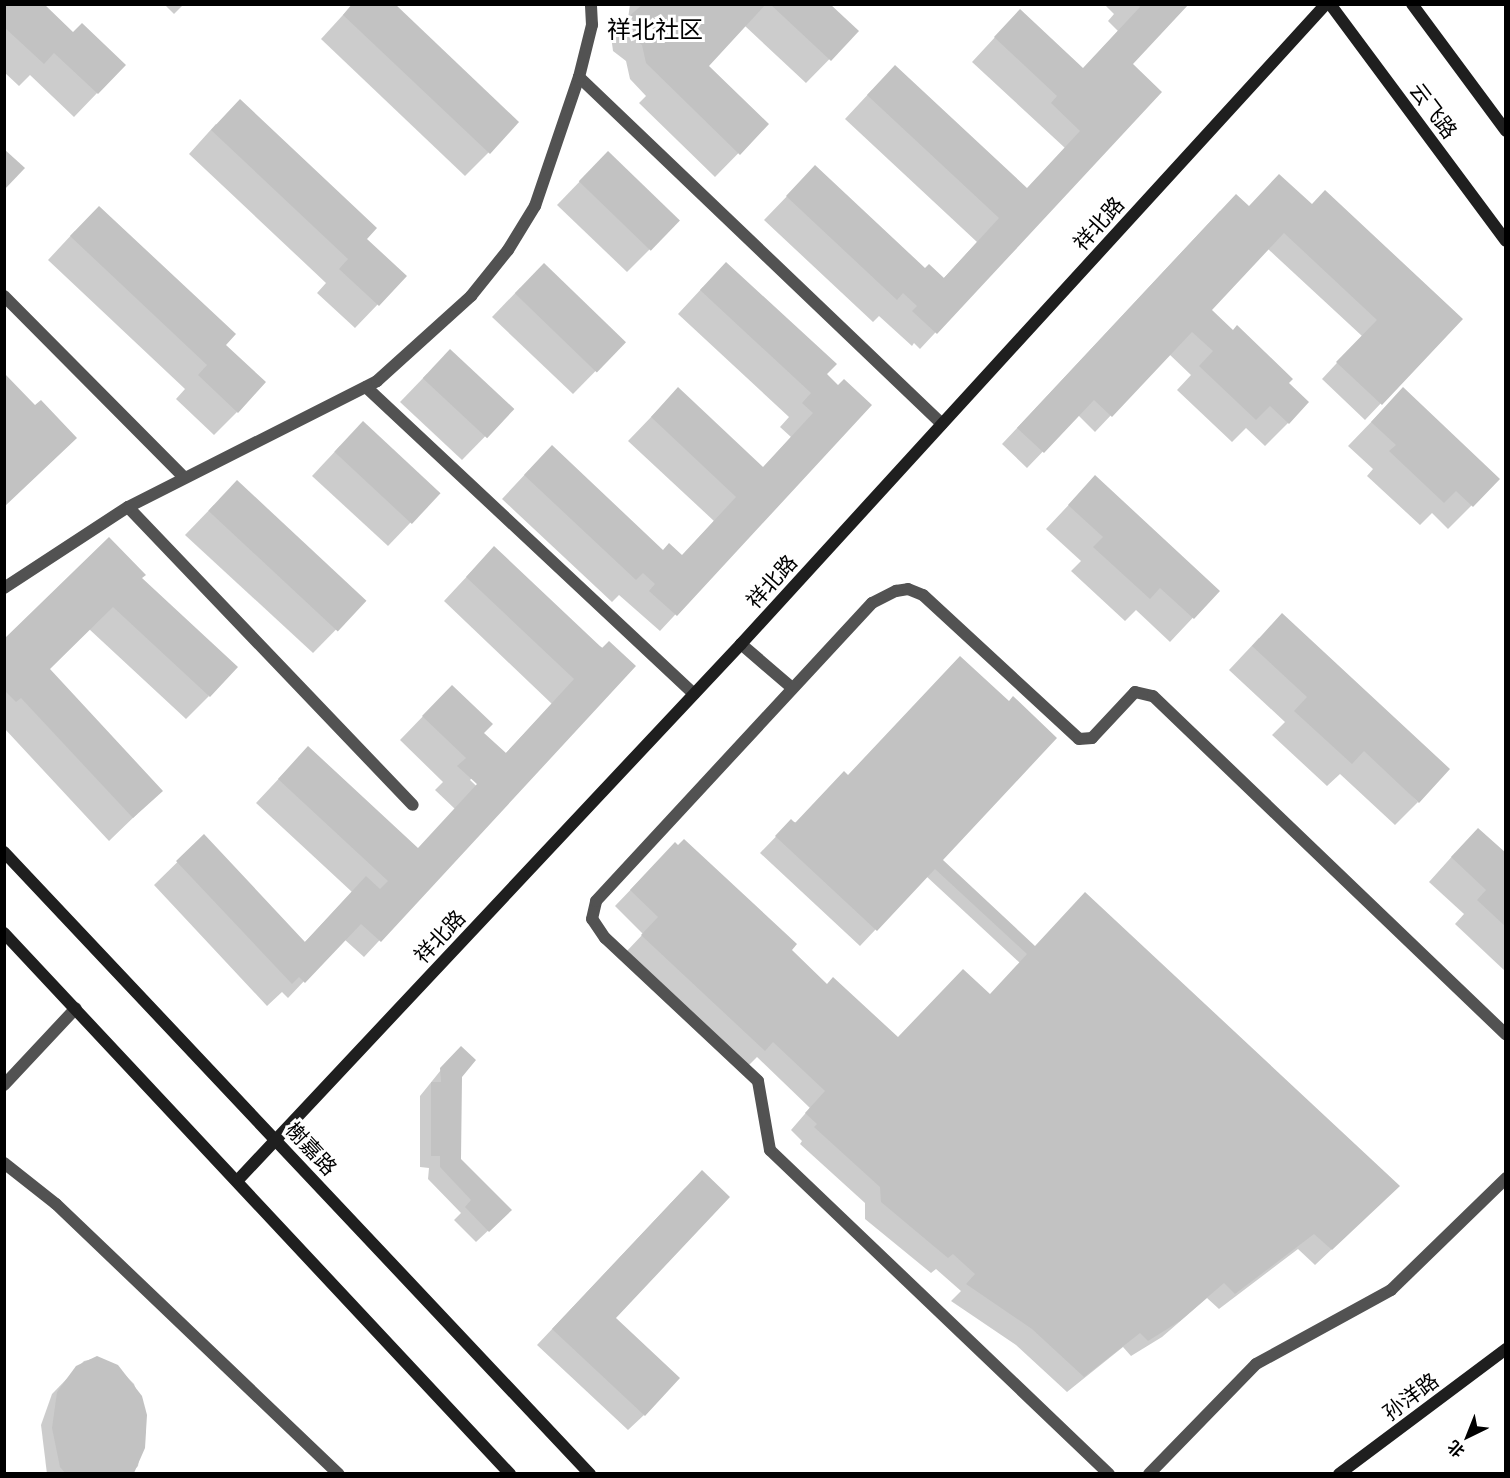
<!DOCTYPE html>
<meta charset="utf-8">
<style>
body{margin:0}
#map{position:relative;width:1510px;height:1478px;overflow:hidden;background:#fff;font-family:Inter,"Noto Sans SC",sans-serif}
div>[style]{position:absolute}
[style*='--x']{left:calc(var(--x)*1px);top:calc(var(--y)*1px);width:calc(var(--w)*1px);rotate:calc(var(--a)*1deg)}
.shadow>*{inset:0;background:#0003}
.building>*{inset:0;background:#c2c2c2;transform-origin:0 0}
.lane>*{height:12px;margin:-6px;padding:0 6px;transform-origin:6px;border-radius:6px;background:#525252}
.secondary>*{height:12px;margin:-6px;padding:0 6px;transform-origin:6px;border-radius:6px;background:#1f1f1f}
span{translate:-50% -50%;white-space:nowrap;text-align:center;line-height:1.15;-webkit-text-stroke:6px #fff;paint-order:stroke}
.street-label{font-size:21px;color:#000}
.quarter-label{font-size:24px;color:#000}
.frame{position:absolute;inset:0;border:6px solid #000;pointer-events:none}
.north{position:absolute;left:1438px;top:1406px;width:60px;height:60px;-webkit-text-stroke:4px #fff;paint-order:stroke;rotate:223deg;font-size:16px;font-weight:700;line-height:24px;text-align:center;color:#000}
.north::after{content:'';display:block;margin:auto;width:21px;height:27px;background:#000;clip-path:polygon(50% 0,100% 100%,50% 72%,0 100%)}
</style>
<div id="map">
<div class="shadow">
<div style="clip-path:polygon(4px 4px,73px 34px,124px 65px,74px 117px,30px 75px,19px 86px,4px 72px)"></div>
<div style="clip-path:polygon(164px 4px,184px 4px,174px 14px)"></div>
<div style="clip-path:polygon(353px 4px,489px 152px,465px 176px,321px 39px)"></div>
<div style="clip-path:polygon(630px 4px,828px 4px,857px 31px,806px 83px,745px 26px,707px 67px,767px 124px,715px 177px,639px 103px,646px 96px,630px 79px,626px 61px,613px 51px,611px 36px,628px 19px)"></div>
<div style="clip-path:polygon(1104px 4px,1187px 4px,1131px 65px,1160px 92px,920px 349px,914px 343px,912px 346px,879px 316px,873px 322px,764px 220px,792px 191px,943px 279px,977px 242px,845px 119px,872px 90px,1026px 190px,1065px 148px,972px 62px,997px 35px,1083px 69px,1118px 31px,1108px 21px,1114px 14px)"></div>
<div style="clip-path:polygon(216px 124px,365px 239px,405px 276px,355px 328px,317px 293px,326px 283px,189px 154px)"></div>
<div style="clip-path:polygon(585px 176px,650px 249px,627px 272px,557px 205px)"></div>
<div style="clip-path:polygon(1311px 206px,1461px 319px,1365px 420px,1322px 379px,1362px 336px,1268px 249px,1191px 331px,1287px 383px,1288px 423px,1265px 446px,1246px 428px,1232px 442px,1177px 390px,1191px 375px,1169px 354px,1095px 432px,1078px 415px,1027px 468px,1002px 444px,1220px 211px)"></div>
<div style="clip-path:polygon(75px 231px,224px 345px,237px 412px,214px 435px,176px 399px,185px 389px,48px 260px)"></div>
<div style="clip-path:polygon(703px 287px,838px 387px,870px 405px,660px 631px,619px 595px,612px 602px,502px 499px,529px 470px,663px 551px,681px 557px,714px 521px,628px 441px,678px 389px,762px 469px,791px 437px,780px 427px,789px 417px,678px 314px)"></div>
<div style="clip-path:polygon(520px 288px,624px 342px,573px 394px,492px 317px)"></div>
<div style="clip-path:polygon(427px 374px,512px 409px,462px 460px,400px 402px)"></div>
<div style="clip-path:polygon(1403px 389px,1498px 479px,1448px 529px,1432px 513px,1420px 525px,1367px 476px,1373px 469px,1348px 446px)"></div>
<div style="clip-path:polygon(340px 446px,411px 522px,388px 546px,312px 476px)"></div>
<div style="clip-path:polygon(1095px 477px,1218px 591px,1170px 642px,1136px 610px,1125px 621px,1071px 571px,1081px 561px,1046px 529px)"></div>
<div style="clip-path:polygon(214px 505px,365px 600px,313px 653px,185px 535px)"></div>
<div style="clip-path:polygon(evenodd,471px 572px,634px 666px,364px 957px,344px 939px,288px 998px,282px 992px,267px 1006px,154px 885px,204px 836px,304px 943px,352px 892px,256px 803px,285px 772px,417px 850px,455px 809px,435px 790px,443px 782px,400px 740px,429px 710px,482px 733px,505px 754px,552px 704px,444px 601px,471px 572px,472px 778px,494px 803px,470px 780px,472px 778px)"></div>
<div style="clip-path:polygon(140px 579px,209px 696px,186px 719px,89px 629px,48px 669px,137px 814px,109px 841px,4px 728px,4px 641px)"></div>
<div style="clip-path:polygon(1259px 638px,1418px 802px,1395px 825px,1340px 774px,1327px 786px,1272px 735px,1285px 722px,1229px 670px)"></div>
<div style="clip-path:polygon(791px 821px,937px 865px,1034px 947px,1382px 1202px,1315px 1265px,1298px 1249px,1219px 1309px,1207px 1298px,1162px 1337px,1131px 1356px,1123px 1347px,1067px 1392px,1016px 1345px,951px 1301px,961px 1291px,936px 1269px,931px 1273px,865px 1219px,865px 1203px,800px 1144px,802px 1141px,791px 1130px,810px 1108px,757px 1057px,748px 1066px,626px 952px,643px 934px,615px 906px,659px 860px,790px 950px,827px 986px,898px 1039px,990px 995px,1020px 963px,926px 876px,860px 946px,760px 853px)"></div>
<div style="clip-path:polygon(1455px 853px,1506px 855px,1506px 972px,1455px 924px,1464px 914px,1429px 882px)"></div>
<div style="clip-path:polygon(449px 1060px,460px 1077px,460px 1159px,510px 1210px,476px 1242px,454px 1220px,461px 1213px,428px 1179px,429px 1168px,420px 1167px,420px 1096px)"></div>
<div style="clip-path:polygon(686px 1187px,614px 1318px,644px 1415px,628px 1430px,537px 1345px)"></div>
<div style="clip-path:polygon(97px 1358px,117px 1367px,134px 1384px,146px 1416px,138px 1466px,131px 1474px,47px 1474px,41px 1425px,52px 1394px,84px 1361px)"></div>
</div>
<div class="building">
<div style="clip-path:polygon(4px 4px,44px 4px,73px 32px,82px 23px,126px 65px,98px 94px,54px 53px,44px 64px,4px 27px)"></div>
<div style="clip-path:polygon(352px 4px,395px 4px,519px 122px,490px 154px,343px 15px)"></div>
<div style="clip-path:polygon(643px 4px,766px 4px,709px 66px,769px 124px,740px 155px,646px 63px,642px 45px,628px 36px,625px 26px,627px 18px)"></div>
<div style="clip-path:polygon(770px 4px,830px 4px,859px 31px,831px 61px)"></div>
<div style="clip-path:polygon(1138px 4px,1189px 4px,1133px 64px,1162px 92px,937px 334px,912px 311px,917px 306px,903px 293px,897px 300px,786px 196px,815px 165px,925px 268px,929px 264px,944px 278px,999px 218px,867px 95px,895px 65px,1027px 188px,1080px 131px,1051px 103px,1057px 96px,994px 37px,1020px 9px,1083px 68px,1140px 7px)"></div>
<div style="clip-path:polygon(240px 99px,377px 228px,367px 239px,407px 276px,379px 306px,339px 269px,348px 259px,211px 130px)"></div>
<div style="clip-path:polygon(4px 149px,25px 168px,4px 190px)"></div>
<div style="left:608px;top:151px;width:100px;height:42px;rotate:44deg"></div>
<div style="clip-path:polygon(1279px 174px,1312px 204px,1325px 190px,1463px 319px,1382px 405px,1336px 362px,1377px 320px,1284px 233px,1212px 310px,1233px 330px,1237px 325px,1293px 379px,1289px 383px,1309px 402px,1289px 424px,1270px 406px,1256px 420px,1199px 366px,1213px 351px,1192px 332px,1112px 417px,1094px 400px,1044px 453px,1017px 428px,1236px 194px,1249px 206px)"></div>
<div style="clip-path:polygon(99px 206px,236px 334px,226px 345px,266px 382px,238px 413px,198px 375px,207px 365px,70px 236px)"></div>
<div style="clip-path:polygon(726px 262px,837px 364px,827px 374px,838px 385px,844px 379px,872px 405px,677px 616px,649px 591px,655px 584px,643px 573px,636px 580px,524px 475px,552px 445px,663px 550px,669px 543px,682px 555px,736px 497px,651px 417px,678px 387px,763px 467px,813px 413px,802px 403px,811px 393px,700px 290px)"></div>
<div style="left:544px;top:263px;width:114px;height:42px;rotate:44deg"></div>
<div style="left:450px;top:349px;width:88px;height:40px;rotate:43deg"></div>
<div style="clip-path:polygon(4px 373px,35px 405px,41px 400px,77px 438px,4px 507px)"></div>
<div style="clip-path:polygon(1403px 387px,1500px 479px,1473px 507px,1456px 491px,1444px 503px,1389px 451px,1396px 445px,1371px 422px)"></div>
<div style="left:363px;top:421px;width:106px;height:42px;rotate:43deg"></div>
<div style="clip-path:polygon(1095px 475px,1220px 591px,1194px 619px,1160px 588px,1150px 599px,1093px 547px,1103px 537px,1068px 505px)"></div>
<div style="left:237px;top:480px;width:177px;height:42px;rotate:43deg"></div>
<div style="clip-path:polygon(109px 537px,146px 575px,142px 578px,238px 667px,210px 697px,113px 607px,50px 669px,163px 791px,133px 818px,21px 698px,16px 702px,4px 690px,4px 639px)"></div>
<div style="clip-path:polygon(494px 546px,602px 648px,609px 641px,636px 666px,381px 942px,361px 924px,305px 983px,299px 977px,292px 984px,176px 861px,204px 834px,305px 942px,366px 876px,380px 889px,388px 881px,278px 779px,308px 746px,418px 848px,477px 784px,457px 766px,466px 758px,422px 716px,452px 685px,493px 724px,484px 733px,506px 753px,574px 679px,466px 577px)"></div>
<div style="clip-path:polygon(1282px 613px,1450px 769px,1419px 803px,1364px 751px,1352px 764px,1294px 711px,1307px 697px,1252px 646px)"></div>
<div style="clip-path:polygon(960px 656px,1009px 701px,1013px 696px,1057px 738px,943px 860px,1035px 946px,1085px 892px,1400px 1186px,1332px 1250px,1314px 1234px,1235px 1294px,1224px 1283px,1180px 1321px,1148px 1341px,1140px 1333px,1084px 1377px,1032px 1329px,966px 1284px,975px 1274px,953px 1254px,948px 1258px,881px 1202px,880px 1187px,814px 1127px,817px 1124px,805px 1113px,825px 1091px,773px 1042px,765px 1051px,641px 935px,658px 917px,630px 890px,675px 842px,678px 845px,684px 839px,797px 944px,792px 950px,827px 984px,833px 977px,898px 1037px,963px 969px,990px 994px,1027px 954px,935px 869px,877px 931px,775px 836px,791px 819px,795px 823px,844px 771px,848px 775px)"></div>
<div style="clip-path:polygon(1478px 828px,1506px 853px,1506px 927px,1477px 900px,1486px 890px,1451px 857px)"></div>
<div style="clip-path:polygon(461px 1046px,476px 1060px,462px 1077px,461px 1159px,512px 1210px,489px 1232px,465px 1207px,471px 1200px,440px 1167px,440px 1156px,431px 1156px,431px 1082px,441px 1082px,440px 1068px)"></div>
<div style="clip-path:polygon(702px 1170px,730px 1197px,616px 1318px,680px 1378px,645px 1416px,552px 1329px)"></div>
<div style="clip-path:polygon(97px 1356px,118px 1365px,142px 1396px,147px 1415px,145px 1448px,134px 1473px,65px 1473px,60px 1467px,52px 1428px,57px 1392px,76px 1366px)"></div>
</div>
<div class="lane">
<div style="--x:579;--y:77;--w:502;--a:43.71"></div>
<div style="--x:4;--y:296;--w:255;--a:45.2"></div>
<div style="--x:366;--y:387;--w:449;--a:43.1"></div>
<div style="--x:128;--y:507;--w:412;--a:46.3"></div>
<div style="--x:4;--y:588;--w:148;--a:-33.2"></div>
<div style="--x:128;--y:507;--w:279;--a:-26.8"></div>
<div style="--x:377;--y:381;--w:127;--a:-42.1"></div>
<div style="--x:471;--y:296;--w:59;--a:-51.2"></div>
<div style="--x:508;--y:250;--w:52;--a:-58.5"></div>
<div style="--x:535;--y:206;--w:136;--a:-71.2"></div>
<div style="--x:579;--y:77;--w:54;--a:-76"></div>
<div style="--x:592;--y:25;--w:21;--a:-93"></div>
<div style="--x:741;--y:644;--w:66;--a:40.7"></div>
<div style="--x:4;--y:1085;--w:105;--a:-46.9"></div>
<div style="--x:4;--y:1163;--w:66;--a:38.3"></div>
<div style="--x:56;--y:1204;--w:391;--a:43.7"></div>
<div style="--x:1109;--y:1474;--w:469;--a:-136.3"></div>
<div style="--x:770;--y:1150;--w:70;--a:-99.9"></div>
<div style="--x:758;--y:1081;--w:209;--a:-136.9"></div>
<div style="--x:605;--y:938;--w:23;--a:-124"></div>
<div style="--x:592;--y:919;--w:18;--a:-77"></div>
<div style="--x:596;--y:901;--w:406;--a:-47.2"></div>
<div style="--x:872;--y:603;--w:27;--a:-27"></div>
<div style="--x:896;--y:591;--w:12;--a:-9"></div>
<div style="--x:908;--y:589;--w:16;--a:22"></div>
<div style="--x:923;--y:595;--w:212;--a:42.7"></div>
<div style="--x:1079;--y:739;--w:13;--a:-4"></div>
<div style="--x:1092;--y:738;--w:63;--a:-46.9"></div>
<div style="--x:1135;--y:692;--w:18;--a:13"></div>
<div style="--x:1153;--y:696;--w:489;--a:43.8"></div>
<div style="--x:1149;--y:1474;--w:153;--a:-45.8"></div>
<div style="--x:1256;--y:1364;--w:154;--a:-28.7"></div>
<div style="--x:1391;--y:1290;--w:161;--a:-44.2"></div>
</div>
<div class="secondary">
<div style="--x:1330;--y:4;--w:295;--a:53.4"></div>
<div style="--x:1412;--y:4;--w:158;--a:53.5"></div>
<div style="--x:4;--y:852;--w:855;--a:46.71"></div>
<div style="--x:4;--y:933;--w:741;--a:46.91"></div>
<div style="--x:238;--y:1180;--w:735;--a:-46.82"></div>
<div style="--x:741;--y:644;--w:867;--a:-47.57"></div>
<div style="--x:1339;--y:1474;--w:209;--a:-36.8"></div>
</div>
<div class="street-label">
<span style="left:1433px;top:111px;rotate:53deg">云飞路</span>
<span style="left:1099px;top:224px;rotate:-48deg">祥北路</span>
<span style="left:772px;top:582px;rotate:-48deg">祥北路</span>
<span style="left:440px;top:937px;rotate:-47deg">祥北路</span>
<span style="left:311px;top:1149px;rotate:47deg">榭嘉路</span>
<span style="left:1411px;top:1397px;rotate:-37deg">孙洋路</span>
</div>
<div class="quarter-label">
<span style="left:655px;top:30px">祥北社区</span>
</div>
<div class="frame"></div>
<div class="north">北</div>
</div>
